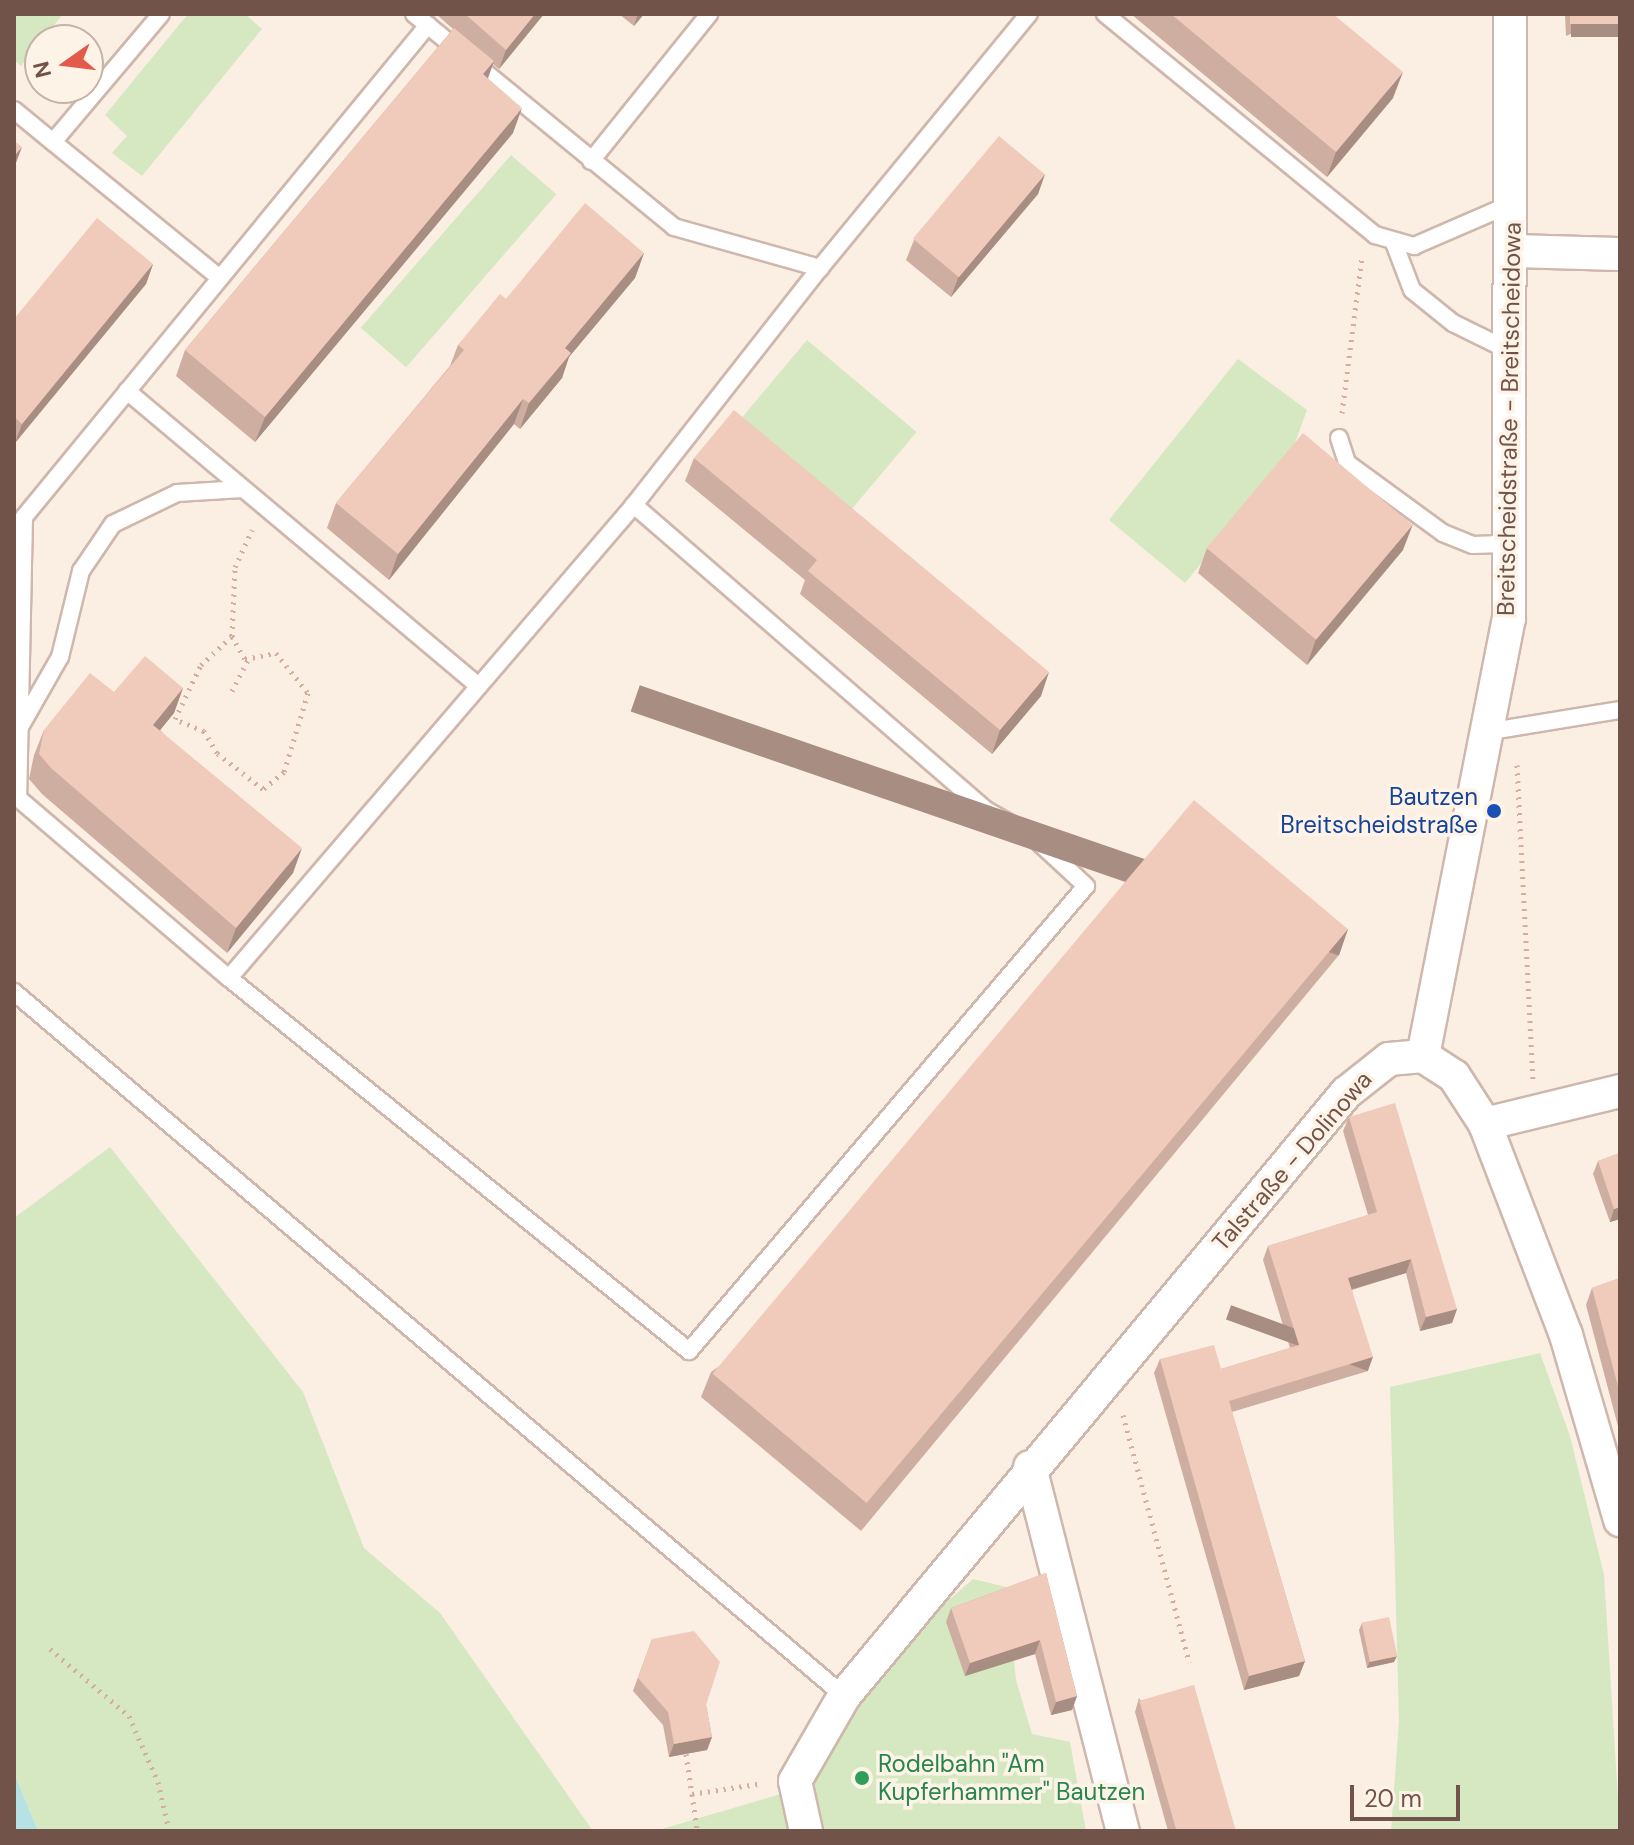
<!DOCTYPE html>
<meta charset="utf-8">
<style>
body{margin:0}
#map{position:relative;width:1634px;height:1845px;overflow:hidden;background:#fbeee2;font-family:"DM Sans",sans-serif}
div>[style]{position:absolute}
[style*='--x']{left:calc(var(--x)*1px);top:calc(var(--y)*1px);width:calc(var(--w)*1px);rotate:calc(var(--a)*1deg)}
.green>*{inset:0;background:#d5e8c1;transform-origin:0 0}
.water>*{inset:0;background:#b7e2e4}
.path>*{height:5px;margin-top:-2.5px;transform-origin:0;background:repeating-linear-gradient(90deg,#d4ad9e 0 2px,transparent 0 8px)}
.roads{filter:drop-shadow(2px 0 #ceb7ac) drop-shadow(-2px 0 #ceb7ac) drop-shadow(0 2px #ceb7ac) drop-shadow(0 -2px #ceb7ac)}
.lane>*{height:16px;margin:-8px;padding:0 8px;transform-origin:8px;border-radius:8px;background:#fff}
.street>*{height:32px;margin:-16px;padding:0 16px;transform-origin:16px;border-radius:16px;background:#fff}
.wall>*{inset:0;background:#ceaea0}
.shaded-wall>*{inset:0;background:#a88d82;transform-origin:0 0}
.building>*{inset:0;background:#f0caba;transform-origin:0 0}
.dots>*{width:22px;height:22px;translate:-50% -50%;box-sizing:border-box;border:4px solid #fef3e7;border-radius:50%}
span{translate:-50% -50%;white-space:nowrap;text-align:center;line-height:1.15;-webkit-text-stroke:7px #fef3e7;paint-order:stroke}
.street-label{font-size:24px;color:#725349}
.transit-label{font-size:24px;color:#164399}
.right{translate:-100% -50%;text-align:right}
.leisure-label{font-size:24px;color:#27864d}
.left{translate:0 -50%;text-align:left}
.frame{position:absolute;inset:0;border:16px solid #725349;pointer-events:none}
.north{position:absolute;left:24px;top:24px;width:80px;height:80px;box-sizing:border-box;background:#fef3e7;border:2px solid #c6b3a8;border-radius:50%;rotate:256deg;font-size:22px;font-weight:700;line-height:32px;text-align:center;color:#725349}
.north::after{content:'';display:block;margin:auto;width:28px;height:36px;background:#e25b4a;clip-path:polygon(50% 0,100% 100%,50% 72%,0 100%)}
.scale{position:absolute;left:1350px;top:1785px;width:110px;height:36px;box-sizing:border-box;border:4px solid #725349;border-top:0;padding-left:10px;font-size:24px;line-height:28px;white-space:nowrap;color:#725349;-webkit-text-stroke:6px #fef3e7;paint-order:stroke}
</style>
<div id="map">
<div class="green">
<div style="clip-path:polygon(14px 14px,63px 14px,21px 66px,14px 60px)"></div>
<div style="clip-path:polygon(188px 14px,245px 14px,262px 29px,142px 176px,112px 153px,127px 136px,105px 115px)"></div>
<div style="left:511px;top:155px;width:60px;height:229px;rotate:41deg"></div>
<div style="left:807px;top:340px;width:143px;height:125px;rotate:40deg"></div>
<div style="clip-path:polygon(1238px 359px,1307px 410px,1290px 456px,1185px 583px,1109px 520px)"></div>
<div style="clip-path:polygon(110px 1147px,303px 1392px,364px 1548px,440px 1613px,593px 1831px,38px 1831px,14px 1773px,14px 1218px)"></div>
<div style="clip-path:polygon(1540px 1353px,1570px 1436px,1604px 1575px,1620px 1831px,1391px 1831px,1399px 1721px,1390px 1387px)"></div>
<div style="clip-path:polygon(973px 1579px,1006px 1587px,1016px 1680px,1032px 1734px,1070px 1742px,1086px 1831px,818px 1831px,809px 1797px,827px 1738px,900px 1643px)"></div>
<div style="clip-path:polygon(784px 1793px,791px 1831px,655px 1831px)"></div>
</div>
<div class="water">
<div style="clip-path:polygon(14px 1773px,38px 1831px,14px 1831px)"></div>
</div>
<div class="path">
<div style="--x:1342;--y:413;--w:158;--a:-82.7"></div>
<div style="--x:232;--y:636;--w:26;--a:61"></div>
<div style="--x:245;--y:659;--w:32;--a:-11"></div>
<div style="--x:276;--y:653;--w:51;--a:51.3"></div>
<div style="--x:308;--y:693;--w:83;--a:106.9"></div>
<div style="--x:284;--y:772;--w:27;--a:141"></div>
<div style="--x:263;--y:789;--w:58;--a:-142"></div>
<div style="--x:217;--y:753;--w:26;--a:-121"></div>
<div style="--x:204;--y:731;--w:31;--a:-158"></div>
<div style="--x:175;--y:719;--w:60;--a:-64.3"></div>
<div style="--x:201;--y:665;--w:42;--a:-43.1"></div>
<div style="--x:232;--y:636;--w:69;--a:-87.5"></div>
<div style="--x:235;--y:567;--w:41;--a:-65.3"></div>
<div style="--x:232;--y:691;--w:36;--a:-63"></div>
<div style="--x:1517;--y:765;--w:314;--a:87.1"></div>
<div style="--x:1123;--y:1415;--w:256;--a:75"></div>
<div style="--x:50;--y:1649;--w:104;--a:40.3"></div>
<div style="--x:129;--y:1716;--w:72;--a:66.3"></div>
<div style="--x:158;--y:1782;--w:50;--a:77.3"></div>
<div style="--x:686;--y:1754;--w:40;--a:81.5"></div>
<div style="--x:692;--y:1794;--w:66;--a:-8.7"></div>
<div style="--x:692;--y:1794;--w:37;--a:82"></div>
</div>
<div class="roads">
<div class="lane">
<div style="--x:414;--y:14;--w:336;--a:39.3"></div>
<div style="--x:674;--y:227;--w:152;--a:15.7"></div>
<div style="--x:820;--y:268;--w:329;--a:-50.6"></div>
<div style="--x:1105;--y:14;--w:349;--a:39.3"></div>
<div style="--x:1375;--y:235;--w:41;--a:15.8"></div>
<div style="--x:1414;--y:246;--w:106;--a:-23.4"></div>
<div style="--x:428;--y:25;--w:637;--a:129.39"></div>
<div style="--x:24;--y:517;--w:281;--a:91.2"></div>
<div style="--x:18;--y:798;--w:277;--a:40.5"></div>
<div style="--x:229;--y:978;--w:623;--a:-49.43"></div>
<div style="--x:634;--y:505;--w:301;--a:-51.9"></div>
<div style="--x:14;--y:110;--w:50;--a:39.4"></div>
<div style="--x:53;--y:142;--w:167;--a:-49.8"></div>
<div style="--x:53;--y:142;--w:215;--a:39.2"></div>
<div style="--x:591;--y:161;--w:189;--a:-51.2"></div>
<div style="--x:1394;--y:243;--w:50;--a:69"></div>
<div style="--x:1412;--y:290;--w:53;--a:38.8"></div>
<div style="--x:1453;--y:323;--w:64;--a:26.2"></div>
<div style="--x:127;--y:391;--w:457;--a:40"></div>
<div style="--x:1339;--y:438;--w:26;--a:72"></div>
<div style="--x:1347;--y:463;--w:119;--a:36.1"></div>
<div style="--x:1443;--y:533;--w:32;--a:22"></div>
<div style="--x:1473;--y:545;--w:36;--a:-2"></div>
<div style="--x:20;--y:727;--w:81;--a:-60.3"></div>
<div style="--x:60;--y:657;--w:89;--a:-76.3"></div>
<div style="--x:81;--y:571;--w:57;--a:-55.8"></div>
<div style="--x:113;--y:524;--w:71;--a:-25.8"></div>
<div style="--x:177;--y:493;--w:66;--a:-3.5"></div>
<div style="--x:1485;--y:732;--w:137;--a:-9.3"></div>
<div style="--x:229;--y:978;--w:592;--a:39.04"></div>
<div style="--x:689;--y:1351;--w:611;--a:-49.51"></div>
<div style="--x:1086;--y:886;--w:74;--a:-137.2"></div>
<div style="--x:1032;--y:836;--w:53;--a:-150.5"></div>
<div style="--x:986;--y:810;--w:466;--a:-139.1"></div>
<div style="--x:14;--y:992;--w:1088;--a:40.3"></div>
</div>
<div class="street">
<div style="--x:1512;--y:251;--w:108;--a:1.6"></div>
<div style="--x:1423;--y:1056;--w:445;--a:-78.9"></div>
<div style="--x:1509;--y:619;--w:605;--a:-89.91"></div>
<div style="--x:1485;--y:1124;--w:139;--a:-13.7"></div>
<div style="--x:1030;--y:1467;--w:376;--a:75.7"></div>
<div style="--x:806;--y:1831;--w:51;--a:-102.4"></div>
<div style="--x:795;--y:1781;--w:98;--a:-60"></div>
<div style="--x:844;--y:1696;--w:785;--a:-50.22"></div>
<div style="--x:1346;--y:1093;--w:55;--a:-38.3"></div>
<div style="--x:1389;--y:1059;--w:34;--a:-5"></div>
<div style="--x:1423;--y:1056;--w:37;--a:33"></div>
<div style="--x:1454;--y:1076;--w:57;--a:57.1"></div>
<div style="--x:1485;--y:1124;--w:226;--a:69"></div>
<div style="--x:1566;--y:1335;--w:193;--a:73.7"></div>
</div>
</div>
<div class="wall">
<div style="clip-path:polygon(436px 14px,544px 14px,499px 69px,493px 64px,488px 78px,513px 133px,255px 442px,176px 376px,185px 350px,453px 29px)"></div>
<div style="clip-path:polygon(619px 14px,644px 14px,634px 26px)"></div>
<div style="clip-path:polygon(1131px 14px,1333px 14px,1393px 98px,1327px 177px)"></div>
<div style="clip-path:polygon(1565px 14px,1620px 14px,1566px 36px)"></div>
<div style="clip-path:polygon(1045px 174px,1038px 194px,951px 297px,906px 260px,914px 240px)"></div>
<div style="clip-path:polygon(644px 253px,635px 278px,569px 357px,562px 378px,520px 429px,514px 424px,389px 580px,327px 528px,336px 503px,450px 366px,458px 345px,506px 299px)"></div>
<div style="clip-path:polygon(153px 264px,146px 284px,15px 443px,14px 442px,14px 319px)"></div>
<div style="clip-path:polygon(694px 458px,1041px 696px,992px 754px,800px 594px,805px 580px,685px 481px)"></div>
<div style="clip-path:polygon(1207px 548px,1403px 550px,1307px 665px,1198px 573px)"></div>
<div style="clip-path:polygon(183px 688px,174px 713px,160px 730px,293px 873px,227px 953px,42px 794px,29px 779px,34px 755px,44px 730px,114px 692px)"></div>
<div style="clip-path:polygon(1348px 929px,1339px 955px,861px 1531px,701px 1397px,711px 1372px)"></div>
<div style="clip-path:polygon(1349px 1117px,1457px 1309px,1452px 1323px,1420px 1331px,1406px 1273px,1352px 1290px,1368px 1371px,1232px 1412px,1305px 1661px,1299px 1676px,1244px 1690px,1154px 1373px,1160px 1359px,1221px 1369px,1290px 1348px,1263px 1260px,1268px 1246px,1368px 1215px,1343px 1131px)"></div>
<div style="clip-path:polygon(1620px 1153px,1620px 1219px,1610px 1222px,1593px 1174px,1598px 1161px)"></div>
<div style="clip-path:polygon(1620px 1278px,1620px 1434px,1586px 1305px,1592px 1288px)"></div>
<div style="clip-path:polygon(1046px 1573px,1077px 1696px,1072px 1710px,1051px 1715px,1035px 1654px,965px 1676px,946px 1622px,951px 1608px)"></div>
<div style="clip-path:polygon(1362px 1623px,1394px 1662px,1367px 1668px,1359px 1630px)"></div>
<div style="clip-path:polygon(652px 1639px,706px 1705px,712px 1737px,707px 1750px,669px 1757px,663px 1725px,633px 1691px)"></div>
<div style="clip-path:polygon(1139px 1698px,1235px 1831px,1168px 1831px,1135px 1712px)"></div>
</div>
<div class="shaded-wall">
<div style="clip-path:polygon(535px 14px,544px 14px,499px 69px,506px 50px)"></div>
<div style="clip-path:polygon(638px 14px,644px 14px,634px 26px)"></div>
<div style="left:1571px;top:24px;width:49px;height:13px"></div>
<div style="clip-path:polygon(494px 61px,485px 86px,483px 74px)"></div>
<div style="clip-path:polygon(1403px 72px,1393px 98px,1327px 177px,1336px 152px)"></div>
<div style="clip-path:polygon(522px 108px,513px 133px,255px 442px,265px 417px)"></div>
<div style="clip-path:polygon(22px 147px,14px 168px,14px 156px)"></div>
<div style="clip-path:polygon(1045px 174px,1038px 194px,951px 297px,958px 278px)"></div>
<div style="clip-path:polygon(644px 253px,635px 278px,569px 357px,562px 378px,520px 429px,529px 403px,565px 348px)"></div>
<div style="clip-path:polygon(153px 264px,146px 284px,15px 443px,22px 424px)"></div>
<div style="clip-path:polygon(523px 399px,514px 424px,389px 580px,398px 554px)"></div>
<div style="clip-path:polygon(1413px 524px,1403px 550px,1307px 665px,1316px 639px)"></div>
<div style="clip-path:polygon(1049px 672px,1041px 696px,992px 754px,1000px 730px)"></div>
<div style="clip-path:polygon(183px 688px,174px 713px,144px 750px,153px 725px)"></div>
<div style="clip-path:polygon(302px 848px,293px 873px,227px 953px,236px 928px)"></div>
<div style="left:1348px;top:929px;width:28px;height:749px;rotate:109deg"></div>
<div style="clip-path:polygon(1620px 1207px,1620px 1219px,1610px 1222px,1614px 1209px)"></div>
<div style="clip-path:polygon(1411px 1259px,1406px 1273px,1343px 1292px,1348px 1278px)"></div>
<div style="clip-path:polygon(1457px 1309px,1452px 1323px,1420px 1331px,1426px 1317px)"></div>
<div style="left:1373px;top:1357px;width:15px;height:151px;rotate:110deg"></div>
<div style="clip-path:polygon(1040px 1640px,1035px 1654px,965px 1676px,970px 1663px)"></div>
<div style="clip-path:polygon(1397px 1656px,1394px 1662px,1367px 1668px,1370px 1661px)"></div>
<div style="clip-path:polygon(1305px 1661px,1299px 1676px,1244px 1690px,1249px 1676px)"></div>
<div style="clip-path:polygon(1077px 1696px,1072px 1710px,1051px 1715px,1056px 1702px)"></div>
<div style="clip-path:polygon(712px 1737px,707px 1750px,669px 1757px,674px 1744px)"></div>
</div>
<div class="building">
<div style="clip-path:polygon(465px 14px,535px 14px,506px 50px)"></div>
<div style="clip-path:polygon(1171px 14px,1333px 14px,1403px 72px,1336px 152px)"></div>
<div style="left:1570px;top:14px;width:50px;height:10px"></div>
<div style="clip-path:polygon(454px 28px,494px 61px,483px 74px,522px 108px,265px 417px,185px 350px)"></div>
<div style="left:999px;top:136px;width:60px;height:134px;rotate:40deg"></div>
<div style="clip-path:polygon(14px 141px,22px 147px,14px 156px)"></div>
<div style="clip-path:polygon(585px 203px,644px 253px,565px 348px,571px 353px,529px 403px,523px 399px,398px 554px,336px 503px,464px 350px,458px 345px,500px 294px,506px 299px)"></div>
<div style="clip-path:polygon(97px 218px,153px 264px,22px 424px,14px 417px,14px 319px)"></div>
<div style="clip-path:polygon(734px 410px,1049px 672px,1000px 730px,808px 571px,817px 560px,694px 458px)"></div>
<div style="left:1303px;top:433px;width:143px;height:150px;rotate:40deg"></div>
<div style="clip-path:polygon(145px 656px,183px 688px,153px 725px,302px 848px,236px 928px,51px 768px,39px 754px,44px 730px,90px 673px,114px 692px)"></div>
<div style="left:1194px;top:800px;width:201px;height:749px;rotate:40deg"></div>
<div style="clip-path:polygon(1395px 1103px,1457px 1309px,1426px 1317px,1411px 1259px,1348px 1278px,1373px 1357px,1229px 1401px,1305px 1661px,1249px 1676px,1160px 1359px,1214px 1345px,1221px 1369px,1299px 1345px,1268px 1246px,1377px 1212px,1349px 1117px)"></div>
<div style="clip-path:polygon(1620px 1153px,1620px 1207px,1614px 1209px,1598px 1161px)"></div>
<div style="clip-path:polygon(1620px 1278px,1620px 1394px,1592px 1288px)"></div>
<div style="clip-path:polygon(1046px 1573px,1077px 1696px,1056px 1702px,1040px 1640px,970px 1663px,951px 1608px)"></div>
<div style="left:1389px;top:1617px;width:40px;height:28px;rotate:78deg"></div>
<div style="clip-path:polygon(694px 1631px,720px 1662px,706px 1705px,712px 1737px,674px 1744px,668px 1712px,638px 1678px,652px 1639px)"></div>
<div style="left:1194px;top:1685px;width:152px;height:57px;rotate:74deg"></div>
</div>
<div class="dots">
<div style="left:1494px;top:811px;background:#1a4fb4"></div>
<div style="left:862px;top:1778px;background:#2e9e5b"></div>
</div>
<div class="street-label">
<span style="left:1509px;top:419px;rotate:-89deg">Breitscheidstraße - Breitscheidowa</span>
<span style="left:1292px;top:1161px;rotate:-49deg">Talstraße - Dolinowa</span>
</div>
<div class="transit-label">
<span class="right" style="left:1478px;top:811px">Bautzen<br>Breitscheidstraße</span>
</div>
<div class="leisure-label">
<span class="left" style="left:878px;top:1778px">Rodelbahn "Am<br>Kupferhammer" Bautzen</span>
</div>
<div class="frame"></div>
<div class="north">N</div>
<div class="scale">20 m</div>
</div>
